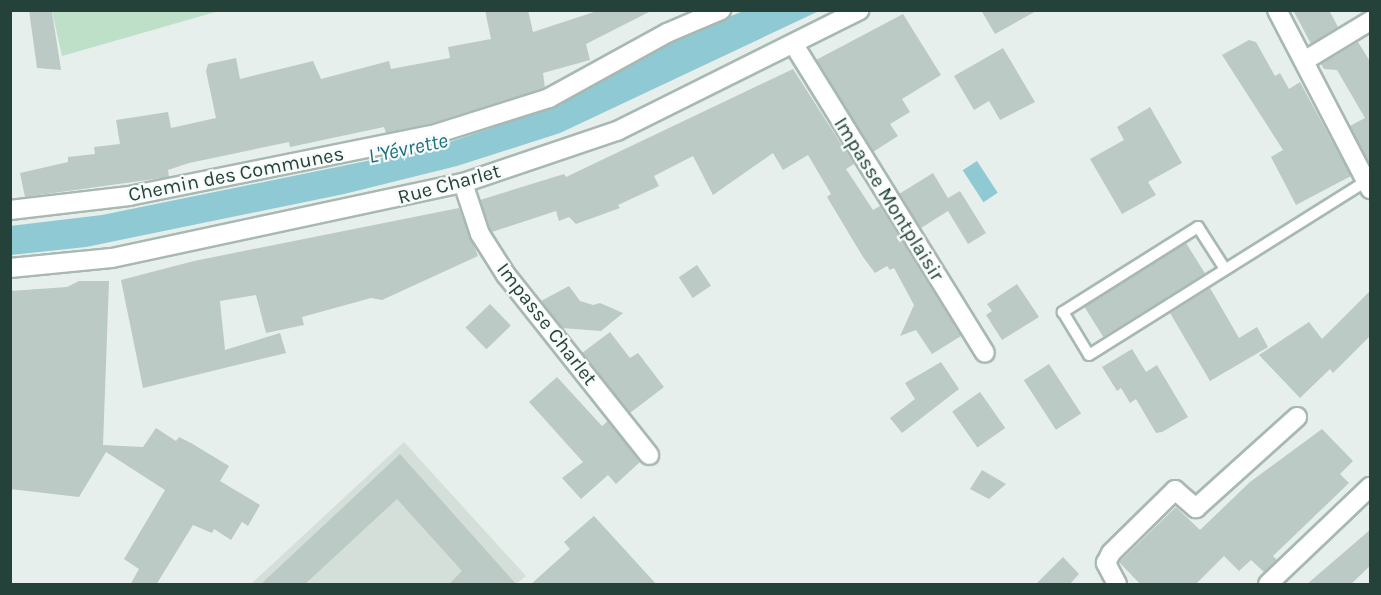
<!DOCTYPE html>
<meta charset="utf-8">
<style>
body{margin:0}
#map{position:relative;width:1381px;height:595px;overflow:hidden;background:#e6efeb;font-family:Karla,sans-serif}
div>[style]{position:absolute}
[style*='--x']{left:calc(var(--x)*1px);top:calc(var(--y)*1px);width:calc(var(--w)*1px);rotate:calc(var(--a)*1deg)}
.built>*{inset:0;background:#d4dfda}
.green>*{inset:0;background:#bfe0c8}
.water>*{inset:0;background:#8ec9d4;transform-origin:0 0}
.building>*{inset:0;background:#bbcac4;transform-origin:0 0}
.roads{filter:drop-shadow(2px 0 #a8b8b2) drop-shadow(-2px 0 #a8b8b2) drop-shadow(0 2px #a8b8b2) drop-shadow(0 -2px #a8b8b2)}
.lane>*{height:10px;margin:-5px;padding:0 5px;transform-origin:5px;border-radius:5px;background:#fff}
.street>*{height:18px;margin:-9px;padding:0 9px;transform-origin:9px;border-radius:9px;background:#fff}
span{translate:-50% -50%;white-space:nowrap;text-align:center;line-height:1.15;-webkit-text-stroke:4.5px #f7fbf9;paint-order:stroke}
.street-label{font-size:20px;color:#24423a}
.water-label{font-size:21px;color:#1c6f80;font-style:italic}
.frame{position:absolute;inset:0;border:12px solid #24423a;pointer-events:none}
</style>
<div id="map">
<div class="built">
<div style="clip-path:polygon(404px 442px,526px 576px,516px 584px,251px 584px)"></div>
</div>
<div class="green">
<div style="clip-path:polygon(52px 11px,52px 10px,219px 11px,62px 56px)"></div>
</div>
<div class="water">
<div style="clip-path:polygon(743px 11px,819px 11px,560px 133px,457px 166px,344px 194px,86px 247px,11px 255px,10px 226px,102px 215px,435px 147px,533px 114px,683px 36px)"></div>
<div style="left:977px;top:161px;width:38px;height:17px;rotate:57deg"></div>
</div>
<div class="building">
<div style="clip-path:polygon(29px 10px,52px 12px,61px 70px,37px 68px)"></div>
<div style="clip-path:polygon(485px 10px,528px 10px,533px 32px,600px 10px,653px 10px,586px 44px,590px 60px,543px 73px,545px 88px,429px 124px,386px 133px,384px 127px,290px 147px,289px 142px,189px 163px,168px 170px,169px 177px,25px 197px,20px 173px,68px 162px,68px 157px,95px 154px,94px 147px,120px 144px,116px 120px,168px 112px,171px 128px,216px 118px,206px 71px,208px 64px,236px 58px,240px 79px,313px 61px,321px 79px,389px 61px,391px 69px,450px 58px,448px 47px,491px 39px)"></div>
<div style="clip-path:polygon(981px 10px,1038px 10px,995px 34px)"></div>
<div style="clip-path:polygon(1293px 10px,1329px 10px,1338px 27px,1311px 44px)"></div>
<div style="clip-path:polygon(903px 14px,941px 75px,902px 99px,910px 112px,890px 124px,898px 136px,873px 152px,816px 60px)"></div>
<div style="clip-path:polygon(1249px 40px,1256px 42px,1275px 76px,1280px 73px,1289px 89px,1300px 82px,1351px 176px,1296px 205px,1271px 157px,1283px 150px,1222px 55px)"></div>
<div style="clip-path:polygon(1358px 42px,1371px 63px,1370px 166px,1350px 126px,1365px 118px,1337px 70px,1324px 69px,1321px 64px)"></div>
<div style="clip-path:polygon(1003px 48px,1035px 102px,1000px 120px,989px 101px,974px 110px,954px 76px)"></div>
<div style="clip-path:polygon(793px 69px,854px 164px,846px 169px,873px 210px,880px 206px,961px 336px,932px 354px,916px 330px,900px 336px,914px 305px,894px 268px,890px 270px,887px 266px,875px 273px,863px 257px,827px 197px,831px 194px,808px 155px,783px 170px,773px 153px,713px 195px,693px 156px,654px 176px,659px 186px,618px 205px,620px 208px,576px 224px,569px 217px,559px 221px,556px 211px,492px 232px,490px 229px,480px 200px,564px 174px,566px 177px)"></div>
<div style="clip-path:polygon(1150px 107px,1182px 163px,1148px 182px,1156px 195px,1122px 214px,1090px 159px,1124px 140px,1117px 127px)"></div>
<div style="clip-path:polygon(933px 173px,948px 198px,960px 191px,986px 233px,968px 244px,948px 211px,921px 228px,899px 194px)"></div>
<div style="clip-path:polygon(459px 208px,478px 256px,382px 300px,371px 298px,302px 317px,304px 325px,266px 333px,256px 295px,220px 301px,225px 350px,280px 333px,286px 353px,143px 388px,121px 280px,194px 261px)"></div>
<div style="left:1186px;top:243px;width:36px;height:120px;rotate:58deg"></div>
<div style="left:697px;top:265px;width:25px;height:22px;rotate:56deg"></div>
<div style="clip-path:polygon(79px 281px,109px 281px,103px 445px,143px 447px,156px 428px,176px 441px,179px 437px,191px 443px,229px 466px,220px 481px,260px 505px,248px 526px,242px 522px,231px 540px,214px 529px,212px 533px,193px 525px,156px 585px,130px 585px,139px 569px,124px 559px,165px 490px,106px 452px,79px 497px,10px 489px,10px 291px,67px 287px)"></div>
<div style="clip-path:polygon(1017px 284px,1039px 317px,1002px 340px,986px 315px,992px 311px,987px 304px)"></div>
<div style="clip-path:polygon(569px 286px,580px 301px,593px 305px,600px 303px,623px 313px,601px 331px,562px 328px,541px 301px)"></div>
<div style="clip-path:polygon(1210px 288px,1239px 338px,1257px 327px,1268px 347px,1210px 381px,1170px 313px)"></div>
<div style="clip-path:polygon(1371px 290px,1371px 335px,1333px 373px,1330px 369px,1300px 398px,1259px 355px,1309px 322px,1322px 339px)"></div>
<div style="left:490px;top:304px;width:30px;height:34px;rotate:46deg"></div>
<div style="clip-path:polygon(610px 332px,630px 358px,638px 353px,664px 387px,630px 413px,582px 353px)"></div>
<div style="clip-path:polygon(1132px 349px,1146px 372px,1157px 365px,1188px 417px,1162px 432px,1156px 433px,1136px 399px,1130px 403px,1121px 388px,1117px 391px,1102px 367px)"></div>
<div style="clip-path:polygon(941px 362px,959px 389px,902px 433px,890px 418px,915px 399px,905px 383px)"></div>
<div style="left:1049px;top:364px;width:59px;height:30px;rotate:57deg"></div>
<div style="clip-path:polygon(557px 377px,602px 426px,608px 421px,640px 462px,616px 484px,608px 475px,581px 499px,562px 478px,583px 462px,529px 402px)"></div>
<div style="left:980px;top:392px;width:44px;height:34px;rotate:55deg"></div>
<div style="clip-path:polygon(1322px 429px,1353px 461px,1340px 474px,1349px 483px,1273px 556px,1277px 560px,1264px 572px,1251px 560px,1239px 571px,1224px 556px,1195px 585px,1141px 585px,1119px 562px,1176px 507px,1200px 530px,1250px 482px)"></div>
<div style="clip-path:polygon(400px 454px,517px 585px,448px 585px,462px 571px,397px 499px,304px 585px,260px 585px)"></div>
<div style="clip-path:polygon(982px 470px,1006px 484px,989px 499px,970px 489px)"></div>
<div style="clip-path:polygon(594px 516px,657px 585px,530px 585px,570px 549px,564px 542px)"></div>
<div style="clip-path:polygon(1371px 529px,1371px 565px,1350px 585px,1306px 585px)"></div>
<div style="clip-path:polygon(1063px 557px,1079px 574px,1069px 585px,1035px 585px)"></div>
</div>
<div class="roads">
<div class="lane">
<div style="--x:1225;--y:269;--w:50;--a:-122.7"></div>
<div style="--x:1198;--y:227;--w:160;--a:147.8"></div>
<div style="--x:1063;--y:312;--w:50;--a:58.8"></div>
<div style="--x:1089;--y:355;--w:327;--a:-32.1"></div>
</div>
<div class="street">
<div style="--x:1277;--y:10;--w:202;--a:62.5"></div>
<div style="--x:794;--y:45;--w:362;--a:58.2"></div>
<div style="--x:1304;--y:61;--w:77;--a:-31.2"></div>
<div style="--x:463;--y:183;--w:54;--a:71.6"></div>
<div style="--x:480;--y:234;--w:49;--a:57.6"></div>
<div style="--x:506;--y:275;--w:230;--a:51.5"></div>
<div style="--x:10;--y:210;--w:120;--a:-6.7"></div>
<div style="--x:129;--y:196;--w:309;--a:-11.4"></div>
<div style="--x:432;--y:135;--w:123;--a:-17.5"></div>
<div style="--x:549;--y:98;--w:135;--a:-28.8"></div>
<div style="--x:667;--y:33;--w:59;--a:-23.1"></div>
<div style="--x:10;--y:268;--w:102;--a:-5.6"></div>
<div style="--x:112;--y:258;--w:359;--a:-12.1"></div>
<div style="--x:463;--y:183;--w:163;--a:-18.7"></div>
<div style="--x:617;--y:131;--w:271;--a:-26.5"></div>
<div style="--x:1117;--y:584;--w:24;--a:-118"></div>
<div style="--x:1106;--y:563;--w:11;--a:-63"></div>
<div style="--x:1111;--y:553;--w:90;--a:-44.5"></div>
<div style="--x:1175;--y:490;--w:28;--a:41"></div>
<div style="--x:1196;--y:508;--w:136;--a:-42"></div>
<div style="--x:1268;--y:584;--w:141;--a:-43.6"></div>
</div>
</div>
<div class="street-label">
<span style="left:236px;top:174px;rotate:-11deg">Chemin des Communes</span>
<span style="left:449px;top:184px;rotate:-15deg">Rue Charlet</span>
<span style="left:889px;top:199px;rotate:58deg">Impasse Montplaisir</span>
<span style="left:547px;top:324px;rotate:52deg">Impasse Charlet</span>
</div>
<div class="water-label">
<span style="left:408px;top:148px;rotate:-12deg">L'Yévrette</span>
</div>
<div class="frame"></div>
</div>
